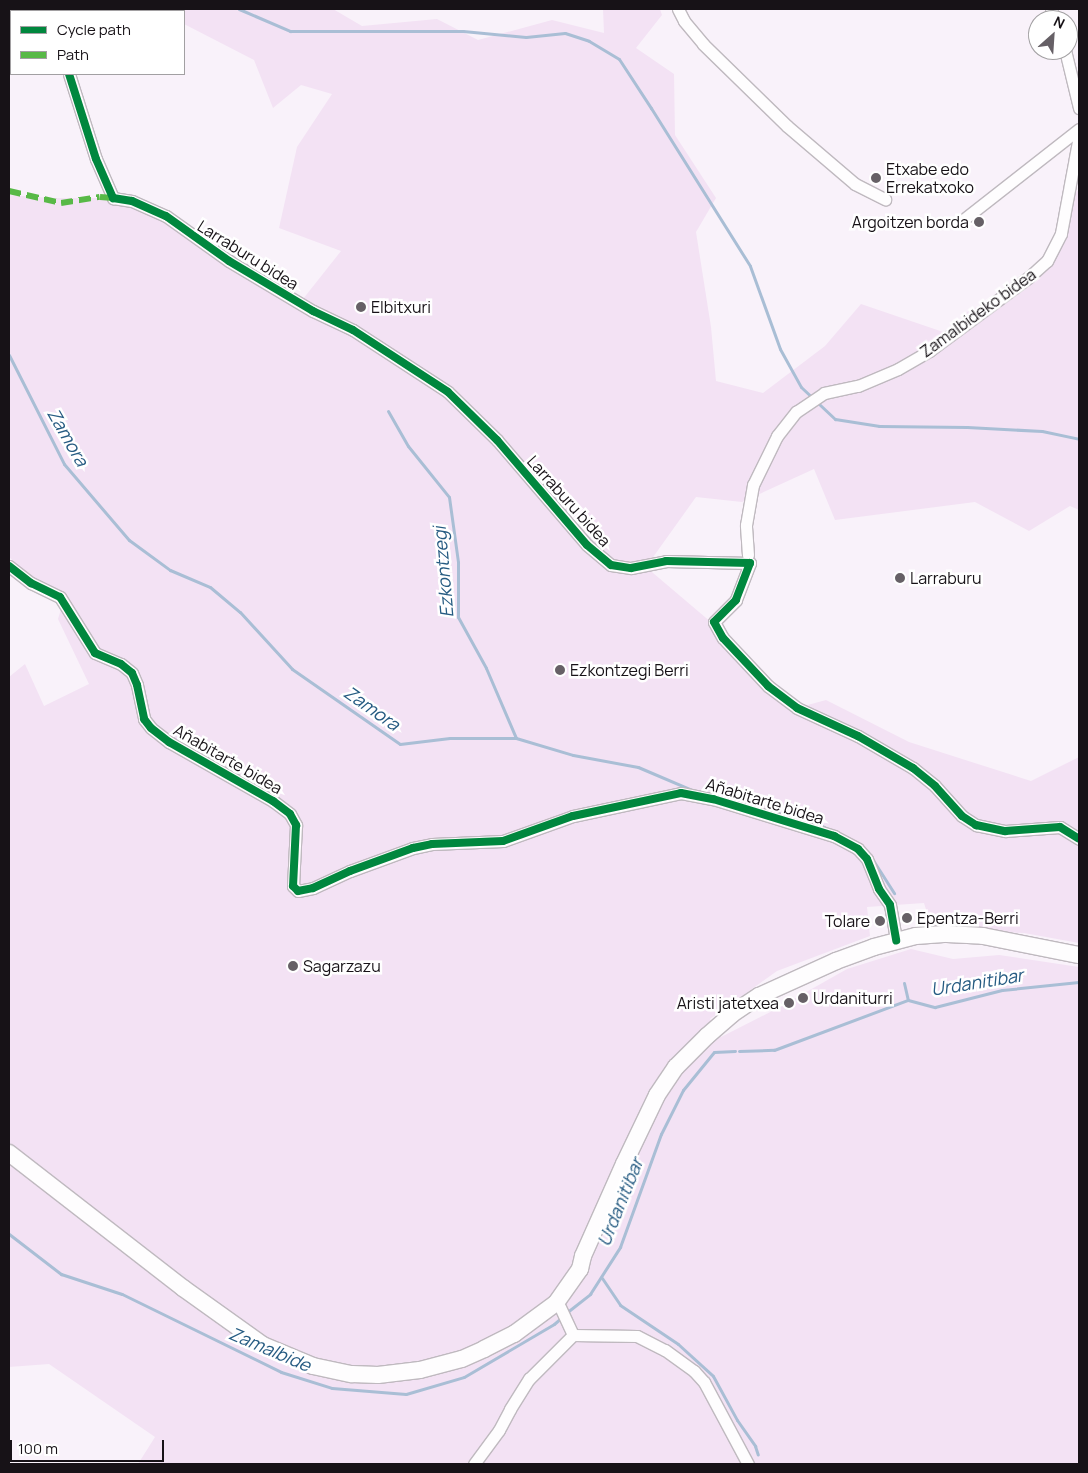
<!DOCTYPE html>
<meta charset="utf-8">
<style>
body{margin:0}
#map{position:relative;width:1088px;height:1473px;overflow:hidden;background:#f9f2fa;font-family:Manrope,sans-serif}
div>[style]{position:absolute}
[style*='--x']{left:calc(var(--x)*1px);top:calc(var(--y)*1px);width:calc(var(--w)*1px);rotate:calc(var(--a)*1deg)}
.green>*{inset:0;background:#f3e2f4}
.stream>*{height:3px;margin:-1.5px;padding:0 1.5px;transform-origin:1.5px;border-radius:1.5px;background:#a9bed5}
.roads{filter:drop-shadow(1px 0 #bfb9bf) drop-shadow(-1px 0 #bfb9bf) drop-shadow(0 1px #bfb9bf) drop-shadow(0 -1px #bfb9bf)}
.minor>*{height:11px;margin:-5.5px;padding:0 5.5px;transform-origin:5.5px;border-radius:5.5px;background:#fefdfe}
.secondary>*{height:16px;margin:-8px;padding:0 8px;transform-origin:8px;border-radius:8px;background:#fefdfe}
.quiet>*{height:6px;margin-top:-3px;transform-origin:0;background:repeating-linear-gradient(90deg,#58b947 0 12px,transparent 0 18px)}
.cycleway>*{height:8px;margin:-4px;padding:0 4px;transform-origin:4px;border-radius:4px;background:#00873e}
.dots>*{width:14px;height:14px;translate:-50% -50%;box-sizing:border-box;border:2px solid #fff;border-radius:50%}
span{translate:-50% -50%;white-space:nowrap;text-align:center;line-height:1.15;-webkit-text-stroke:5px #fff;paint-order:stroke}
.poi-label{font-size:16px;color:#171217}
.left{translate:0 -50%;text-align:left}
.right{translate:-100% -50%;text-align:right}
.street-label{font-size:16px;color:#171217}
.water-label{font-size:18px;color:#265b82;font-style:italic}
.frame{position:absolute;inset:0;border:10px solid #171217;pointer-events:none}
.legend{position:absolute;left:10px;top:10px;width:175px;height:65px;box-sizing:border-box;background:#fff;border:1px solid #a2a0a2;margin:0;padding:6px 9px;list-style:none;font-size:15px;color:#171217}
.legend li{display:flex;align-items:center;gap:10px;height:25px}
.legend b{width:25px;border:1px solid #a2a0a2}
.north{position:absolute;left:1028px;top:10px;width:50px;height:50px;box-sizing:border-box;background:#fff;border:1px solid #a2a0a2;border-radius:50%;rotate:26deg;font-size:14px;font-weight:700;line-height:20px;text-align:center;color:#171217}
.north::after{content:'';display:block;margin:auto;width:18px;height:22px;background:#666066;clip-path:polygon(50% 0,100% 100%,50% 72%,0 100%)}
.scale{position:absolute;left:10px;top:1440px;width:154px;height:22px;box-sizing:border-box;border:2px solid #171217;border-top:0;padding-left:6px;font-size:15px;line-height:18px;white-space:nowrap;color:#171217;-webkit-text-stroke:4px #fff;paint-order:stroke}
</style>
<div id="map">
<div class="green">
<div style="clip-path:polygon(154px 9px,333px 9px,362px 26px,437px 19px,478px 40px,552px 20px,604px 33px,603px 9px,660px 9px,662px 15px,636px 48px,674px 74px,675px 135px,716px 198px,696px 232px,711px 327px,716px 381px,763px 393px,825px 346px,861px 304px,952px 335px,967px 312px,1030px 280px,1065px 235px,1072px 192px,1079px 191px,1079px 510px,1070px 506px,1029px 531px,975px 502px,835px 520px,814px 469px,742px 502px,696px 497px,646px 567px,712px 623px,793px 709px,826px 700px,909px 742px,1031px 781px,1079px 757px,1079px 943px,1024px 933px,932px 929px,924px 903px,867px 907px,870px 936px,777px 971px,710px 1019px,721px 1037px,778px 1008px,847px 969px,911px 949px,953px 959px,999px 955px,1079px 967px,1079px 1464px,138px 1464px,155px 1437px,49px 1364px,9px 1367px,9px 677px,25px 664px,44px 706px,89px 684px,58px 619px,65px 596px,32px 578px,9px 557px,9px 195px,52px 198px,100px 198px,147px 204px,305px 309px,303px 299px,341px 251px,279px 228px,297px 147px,332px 94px,301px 85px,273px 108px,254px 60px,184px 24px,184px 11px,159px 11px)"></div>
</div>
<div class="stream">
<div style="--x:239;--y:9;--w:56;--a:23.3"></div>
<div style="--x:290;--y:31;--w:173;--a:0"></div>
<div style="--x:463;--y:31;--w:63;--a:5.4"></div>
<div style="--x:526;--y:37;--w:39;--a:-6"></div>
<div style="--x:565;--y:33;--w:25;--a:18"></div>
<div style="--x:589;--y:41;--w:35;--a:31"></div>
<div style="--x:619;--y:59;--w:59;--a:56.9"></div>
<div style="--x:651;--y:108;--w:186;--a:57.9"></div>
<div style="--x:750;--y:266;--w:88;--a:70.1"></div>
<div style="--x:780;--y:349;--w:43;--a:61.1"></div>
<div style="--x:801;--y:387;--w:47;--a:43.3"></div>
<div style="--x:835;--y:419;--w:45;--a:9"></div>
<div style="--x:879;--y:426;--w:88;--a:0.7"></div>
<div style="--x:967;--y:427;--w:75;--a:3.1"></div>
<div style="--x:1042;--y:431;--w:38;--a:12"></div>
<div style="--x:9;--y:355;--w:122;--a:63.2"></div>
<div style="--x:64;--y:464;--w:100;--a:49.5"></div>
<div style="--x:129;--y:540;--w:51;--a:36.2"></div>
<div style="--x:170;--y:570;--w:43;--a:23"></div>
<div style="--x:210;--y:587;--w:39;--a:40"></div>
<div style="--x:240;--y:612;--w:77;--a:47.6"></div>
<div style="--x:292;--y:669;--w:131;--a:34.8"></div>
<div style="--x:400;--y:744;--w:50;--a:-6.8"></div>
<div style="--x:450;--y:738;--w:66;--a:0"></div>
<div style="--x:516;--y:738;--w:59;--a:16.6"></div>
<div style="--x:573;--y:755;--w:66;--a:10.5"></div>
<div style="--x:638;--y:767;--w:59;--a:23.1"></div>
<div style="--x:388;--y:411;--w:40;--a:60.3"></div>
<div style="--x:408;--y:446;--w:65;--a:51.2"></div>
<div style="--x:449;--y:497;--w:66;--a:82.1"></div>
<div style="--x:458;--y:562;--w:55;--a:90"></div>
<div style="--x:458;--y:617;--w:58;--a:61.2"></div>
<div style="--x:486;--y:668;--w:76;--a:66.8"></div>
<div style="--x:773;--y:812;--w:37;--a:13"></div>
<div style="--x:809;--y:820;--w:17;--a:25"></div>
<div style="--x:871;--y:857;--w:43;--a:57.4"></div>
<div style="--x:904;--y:983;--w:17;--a:77"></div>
<div style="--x:739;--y:1051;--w:35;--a:-2"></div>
<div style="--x:774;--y:1050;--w:143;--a:-20.5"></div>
<div style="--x:908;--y:1000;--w:28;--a:15"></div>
<div style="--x:935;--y:1007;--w:69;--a:-14.2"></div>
<div style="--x:1002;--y:990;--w:77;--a:-5.9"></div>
<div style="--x:9;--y:1234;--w:66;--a:37.6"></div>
<div style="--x:61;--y:1274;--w:64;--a:18.2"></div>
<div style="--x:122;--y:1294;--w:177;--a:26.1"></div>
<div style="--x:281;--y:1372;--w:53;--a:17.4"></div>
<div style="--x:332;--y:1388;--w:74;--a:4.6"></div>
<div style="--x:406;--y:1394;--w:60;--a:-16.3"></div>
<div style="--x:464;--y:1377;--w:104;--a:-30.5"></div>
<div style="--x:554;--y:1324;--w:9;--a:-41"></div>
<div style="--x:602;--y:1278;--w:32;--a:56"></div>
<div style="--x:620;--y:1305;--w:70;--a:33.9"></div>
<div style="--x:678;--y:1344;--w:47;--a:42.4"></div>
<div style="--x:713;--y:1376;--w:50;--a:61.4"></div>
<div style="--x:737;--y:1420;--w:32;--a:55"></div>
<div style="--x:755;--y:1446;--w:9;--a:72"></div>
<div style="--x:566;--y:1313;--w:31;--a:-38"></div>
<div style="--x:590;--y:1294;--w:56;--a:-57.4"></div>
<div style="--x:620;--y:1247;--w:120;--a:-70.1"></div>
<div style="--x:661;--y:1134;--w:49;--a:-63.4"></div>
<div style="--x:683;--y:1090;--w:49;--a:-50.8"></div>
<div style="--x:714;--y:1052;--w:21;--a:-3"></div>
</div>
<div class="roads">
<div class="minor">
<div style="--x:16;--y:9;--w:2;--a:90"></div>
<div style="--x:42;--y:9;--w:3;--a:45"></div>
<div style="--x:678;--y:9;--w:13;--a:63"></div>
<div style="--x:684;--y:21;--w:30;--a:50"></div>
<div style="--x:703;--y:44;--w:117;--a:44.3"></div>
<div style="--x:787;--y:126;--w:89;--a:40.5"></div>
<div style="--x:855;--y:184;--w:34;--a:27"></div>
<div style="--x:1051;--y:9;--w:12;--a:70"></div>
<div style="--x:9;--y:35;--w:6;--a:-72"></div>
<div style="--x:1065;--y:50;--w:60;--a:76.4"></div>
<div style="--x:69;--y:74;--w:89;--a:72.4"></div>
<div style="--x:96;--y:159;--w:43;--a:66.4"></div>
<div style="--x:113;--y:198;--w:19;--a:9"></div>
<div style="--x:132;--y:201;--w:37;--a:24"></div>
<div style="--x:166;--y:216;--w:77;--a:35.5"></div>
<div style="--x:229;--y:261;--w:98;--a:30.8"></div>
<div style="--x:313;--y:311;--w:44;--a:25.4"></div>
<div style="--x:353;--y:330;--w:113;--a:33.1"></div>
<div style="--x:448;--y:392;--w:69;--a:44.4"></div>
<div style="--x:497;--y:440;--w:138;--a:49.4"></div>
<div style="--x:587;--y:545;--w:31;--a:40"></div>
<div style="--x:611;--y:565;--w:20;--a:9"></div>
<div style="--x:631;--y:568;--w:36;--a:-11"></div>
<div style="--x:666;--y:561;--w:84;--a:1.4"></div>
<div style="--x:750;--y:563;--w:40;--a:111"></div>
<div style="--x:736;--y:600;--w:31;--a:135"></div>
<div style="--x:714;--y:622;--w:18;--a:61"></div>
<div style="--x:723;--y:638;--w:66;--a:46.8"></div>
<div style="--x:768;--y:686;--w:36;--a:37"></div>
<div style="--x:797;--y:708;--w:67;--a:24.7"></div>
<div style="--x:858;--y:736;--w:64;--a:30.2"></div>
<div style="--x:913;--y:768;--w:28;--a:39"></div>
<div style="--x:935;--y:786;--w:40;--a:48"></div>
<div style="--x:962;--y:816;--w:17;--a:33"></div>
<div style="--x:976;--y:825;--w:30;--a:12"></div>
<div style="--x:1005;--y:831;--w:55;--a:-4.2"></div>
<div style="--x:1060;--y:827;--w:22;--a:32"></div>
<div style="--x:959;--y:223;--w:152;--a:-38.1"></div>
<div style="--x:748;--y:555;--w:30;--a:-94"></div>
<div style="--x:746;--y:525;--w:41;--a:-80.1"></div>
<div style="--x:753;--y:485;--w:55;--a:-63.9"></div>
<div style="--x:777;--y:436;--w:31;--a:-52"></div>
<div style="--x:796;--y:412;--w:34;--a:-34"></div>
<div style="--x:824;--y:393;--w:35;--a:-12"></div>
<div style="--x:858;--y:386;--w:43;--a:-23"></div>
<div style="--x:898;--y:369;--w:36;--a:-30"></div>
<div style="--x:929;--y:351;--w:124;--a:-36.5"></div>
<div style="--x:1029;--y:277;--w:24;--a:-42"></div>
<div style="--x:1047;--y:261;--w:31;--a:-63"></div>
<div style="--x:1061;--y:233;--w:99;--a:-79.5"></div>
<div style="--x:9;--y:566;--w:28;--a:38"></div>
<div style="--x:31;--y:583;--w:32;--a:26"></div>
<div style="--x:60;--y:597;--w:66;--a:58"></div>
<div style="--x:95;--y:653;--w:28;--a:23"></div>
<div style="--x:121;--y:664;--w:14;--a:39"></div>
<div style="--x:132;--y:673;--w:13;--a:67"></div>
<div style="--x:137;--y:685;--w:35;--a:78"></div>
<div style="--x:144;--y:719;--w:11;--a:52"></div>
<div style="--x:151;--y:728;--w:23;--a:38"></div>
<div style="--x:169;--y:742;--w:120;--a:29.6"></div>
<div style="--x:273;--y:801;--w:21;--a:37"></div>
<div style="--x:290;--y:814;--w:13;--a:61"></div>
<div style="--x:296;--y:825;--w:61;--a:92.8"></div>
<div style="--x:293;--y:886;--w:7;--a:45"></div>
<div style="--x:298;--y:891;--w:15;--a:-11"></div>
<div style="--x:313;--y:888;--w:41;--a:-24.7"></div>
<div style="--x:350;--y:871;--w:67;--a:-20.1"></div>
<div style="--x:413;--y:848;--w:19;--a:-12"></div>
<div style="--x:432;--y:844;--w:71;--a:-2.4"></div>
<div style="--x:503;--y:841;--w:74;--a:-19.7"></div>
<div style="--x:573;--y:816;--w:110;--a:-12"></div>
<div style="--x:681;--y:793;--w:33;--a:11"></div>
<div style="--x:713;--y:799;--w:127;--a:17"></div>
<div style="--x:834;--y:836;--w:27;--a:28"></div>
<div style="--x:858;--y:849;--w:13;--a:48"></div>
<div style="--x:867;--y:859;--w:32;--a:68"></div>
<div style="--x:879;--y:889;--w:19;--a:55"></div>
<div style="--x:890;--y:905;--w:36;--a:80"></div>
<div style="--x:560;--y:1307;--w:31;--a:65"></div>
<div style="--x:573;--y:1335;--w:64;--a:0.9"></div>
<div style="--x:637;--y:1336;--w:31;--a:27"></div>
<div style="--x:665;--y:1350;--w:36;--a:36"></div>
<div style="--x:694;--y:1371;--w:15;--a:48"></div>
<div style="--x:704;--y:1382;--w:93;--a:61.8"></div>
<div style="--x:474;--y:1464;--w:42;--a:-53.7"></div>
<div style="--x:499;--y:1430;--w:24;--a:-62"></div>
<div style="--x:510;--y:1409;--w:36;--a:-58"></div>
<div style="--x:529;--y:1379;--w:62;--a:-45"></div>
</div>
<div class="secondary">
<div style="--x:9;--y:1153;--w:220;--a:37.8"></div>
<div style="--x:183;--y:1288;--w:98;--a:35.5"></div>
<div style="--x:263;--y:1345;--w:54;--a:22.8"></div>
<div style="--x:313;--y:1366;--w:40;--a:12"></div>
<div style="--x:352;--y:1374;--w:26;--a:2"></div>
<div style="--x:378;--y:1375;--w:42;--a:-6.8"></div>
<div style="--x:420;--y:1370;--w:43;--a:-14.7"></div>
<div style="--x:462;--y:1359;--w:24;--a:-24"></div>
<div style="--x:484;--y:1349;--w:34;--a:-27"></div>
<div style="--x:514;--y:1334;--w:52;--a:-36.4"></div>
<div style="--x:556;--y:1303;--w:42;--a:-54.8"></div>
<div style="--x:580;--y:1269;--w:13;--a:-77"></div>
<div style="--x:583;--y:1256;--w:101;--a:-66"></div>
<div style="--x:624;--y:1164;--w:76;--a:-64.4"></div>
<div style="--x:657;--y:1095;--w:34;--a:-56"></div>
<div style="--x:676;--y:1067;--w:44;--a:-45"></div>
<div style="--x:707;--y:1036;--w:33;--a:-41"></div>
<div style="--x:732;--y:1014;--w:32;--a:-34"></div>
<div style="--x:759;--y:996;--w:85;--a:-24.4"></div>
<div style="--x:836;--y:961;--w:40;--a:-20.2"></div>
<div style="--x:874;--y:947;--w:43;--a:-14.7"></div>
<div style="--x:916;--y:936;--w:31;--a:-4"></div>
<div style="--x:947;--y:934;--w:36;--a:3"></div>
<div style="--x:983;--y:936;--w:98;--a:11.2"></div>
</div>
</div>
<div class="quiet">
<div style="--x:9;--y:191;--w:53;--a:13"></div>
<div style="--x:61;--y:203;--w:39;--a:-9"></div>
<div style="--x:100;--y:197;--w:13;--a:4"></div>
</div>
<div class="cycleway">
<div style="--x:69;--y:74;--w:89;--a:72.4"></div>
<div style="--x:96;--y:159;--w:43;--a:66.4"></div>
<div style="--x:113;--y:198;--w:19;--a:9"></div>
<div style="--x:132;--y:201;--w:37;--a:24"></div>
<div style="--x:166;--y:216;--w:77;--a:35.5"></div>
<div style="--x:229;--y:261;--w:98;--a:30.8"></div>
<div style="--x:313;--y:311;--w:44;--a:25.4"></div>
<div style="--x:353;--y:330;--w:113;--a:33.1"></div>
<div style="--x:448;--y:392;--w:69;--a:44.4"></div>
<div style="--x:497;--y:440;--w:138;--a:49.4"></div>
<div style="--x:587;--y:545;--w:31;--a:40"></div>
<div style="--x:611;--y:565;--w:20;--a:9"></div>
<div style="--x:631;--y:568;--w:36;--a:-11"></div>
<div style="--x:666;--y:561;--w:84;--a:1.4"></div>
<div style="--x:750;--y:563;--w:40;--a:111"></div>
<div style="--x:736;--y:600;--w:31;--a:135"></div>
<div style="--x:714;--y:622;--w:18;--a:61"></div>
<div style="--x:723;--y:638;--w:66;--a:46.8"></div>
<div style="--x:768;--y:686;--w:36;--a:37"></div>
<div style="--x:797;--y:708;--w:67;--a:24.7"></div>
<div style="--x:858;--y:736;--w:64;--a:30.2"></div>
<div style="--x:913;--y:768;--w:28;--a:39"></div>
<div style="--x:935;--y:786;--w:40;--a:48"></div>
<div style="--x:962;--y:816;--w:17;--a:33"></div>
<div style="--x:976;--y:825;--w:30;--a:12"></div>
<div style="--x:1005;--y:831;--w:55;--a:-4.2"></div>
<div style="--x:1060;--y:827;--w:22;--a:32"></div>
<div style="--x:9;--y:566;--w:28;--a:38"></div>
<div style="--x:31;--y:583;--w:32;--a:26"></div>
<div style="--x:60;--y:597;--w:66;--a:58"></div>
<div style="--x:95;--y:653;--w:28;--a:23"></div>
<div style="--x:121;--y:664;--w:14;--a:39"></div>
<div style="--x:132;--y:673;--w:13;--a:67"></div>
<div style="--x:137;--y:685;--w:35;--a:78"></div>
<div style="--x:144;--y:719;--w:11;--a:52"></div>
<div style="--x:151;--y:728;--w:23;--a:38"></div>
<div style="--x:169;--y:742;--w:120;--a:29.6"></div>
<div style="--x:273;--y:801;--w:21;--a:37"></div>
<div style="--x:290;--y:814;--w:13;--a:61"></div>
<div style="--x:296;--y:825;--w:61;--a:92.8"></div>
<div style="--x:293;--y:886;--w:7;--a:45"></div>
<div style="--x:298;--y:891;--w:15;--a:-11"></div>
<div style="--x:313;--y:888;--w:41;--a:-24.7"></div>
<div style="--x:350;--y:871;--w:67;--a:-20.1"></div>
<div style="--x:413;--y:848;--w:19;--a:-12"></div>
<div style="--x:432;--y:844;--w:71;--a:-2.4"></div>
<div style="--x:503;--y:841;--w:74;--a:-19.7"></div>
<div style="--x:573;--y:816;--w:110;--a:-12"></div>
<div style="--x:681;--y:793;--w:33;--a:11"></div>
<div style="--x:713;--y:799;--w:127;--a:17"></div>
<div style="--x:834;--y:836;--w:27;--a:28"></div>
<div style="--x:858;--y:849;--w:13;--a:48"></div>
<div style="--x:867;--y:859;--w:32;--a:68"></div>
<div style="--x:879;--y:889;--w:19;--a:55"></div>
<div style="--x:890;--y:905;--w:36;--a:80"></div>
</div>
<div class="dots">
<div style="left:876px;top:178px;background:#666066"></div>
<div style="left:979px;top:222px;background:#666066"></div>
<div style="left:361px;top:307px;background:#666066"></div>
<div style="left:900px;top:578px;background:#666066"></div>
<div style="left:560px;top:670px;background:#666066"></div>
<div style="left:907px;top:918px;background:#666066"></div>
<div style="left:880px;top:921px;background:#666066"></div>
<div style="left:293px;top:966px;background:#666066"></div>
<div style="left:803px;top:998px;background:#666066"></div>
<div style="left:789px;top:1003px;background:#666066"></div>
</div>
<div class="poi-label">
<span class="left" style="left:886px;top:178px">Etxabe edo<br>Errekatxoko</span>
<span class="right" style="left:969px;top:222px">Argoitzen borda</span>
<span class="left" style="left:371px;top:307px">Elbitxuri</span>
<span class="left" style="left:910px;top:578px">Larraburu</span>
<span class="left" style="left:570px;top:670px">Ezkontzegi Berri</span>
<span class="left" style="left:917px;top:918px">Epentza-Berri</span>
<span class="right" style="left:870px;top:921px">Tolare</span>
<span class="left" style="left:303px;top:966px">Sagarzazu</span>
<span class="left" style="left:813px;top:998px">Urdaniturri</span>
<span class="right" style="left:779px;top:1003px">Aristi jatetxea</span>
</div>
<div class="street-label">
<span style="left:248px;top:255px;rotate:32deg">Larraburu bidea</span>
<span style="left:978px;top:313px;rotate:-36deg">Zamalbideko bidea</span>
<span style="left:569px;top:501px;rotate:48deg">Larraburu bidea</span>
<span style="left:228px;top:759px;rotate:30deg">Añabitarte bidea</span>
<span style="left:765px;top:801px;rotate:17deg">Añabitarte bidea</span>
</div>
<div class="water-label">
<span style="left:68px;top:437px;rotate:60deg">Zamora</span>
<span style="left:443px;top:572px;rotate:-95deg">Ezkontzegi</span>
<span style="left:372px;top:708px;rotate:35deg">Zamora</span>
<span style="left:977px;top:982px;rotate:-9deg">Urdanitibar</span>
<span style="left:620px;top:1202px;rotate:-68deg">Urdanitibar</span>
<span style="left:270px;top:1349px;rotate:23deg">Zamalbide</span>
</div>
<div class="frame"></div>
<ul class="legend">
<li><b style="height:6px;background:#00873e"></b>Cycle path</li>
<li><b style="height:6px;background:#58b947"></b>Path</li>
</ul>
<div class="north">N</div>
<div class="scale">100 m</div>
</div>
